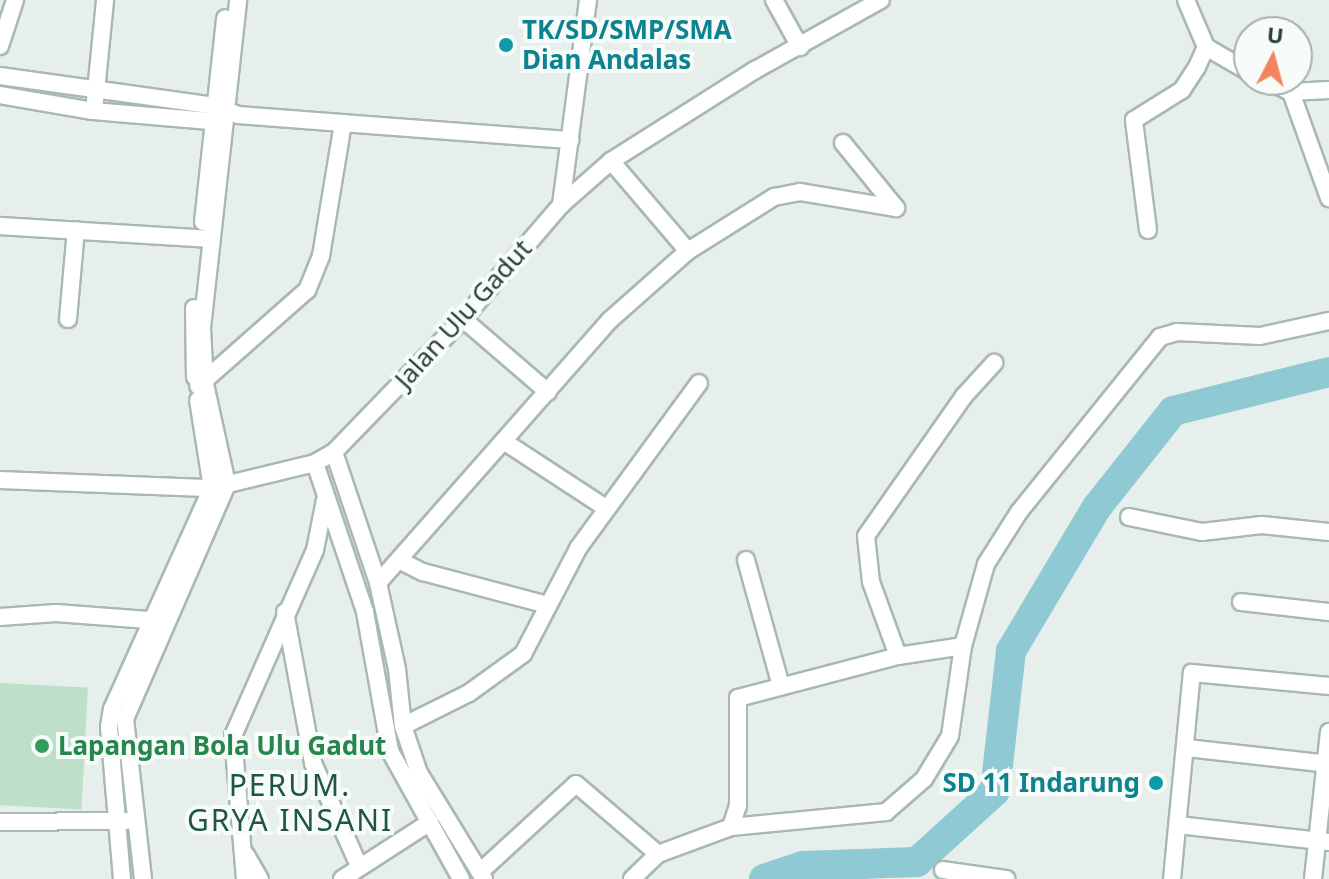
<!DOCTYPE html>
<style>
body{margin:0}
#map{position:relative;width:1329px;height:879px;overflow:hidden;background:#e6efeb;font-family:"Noto Sans",sans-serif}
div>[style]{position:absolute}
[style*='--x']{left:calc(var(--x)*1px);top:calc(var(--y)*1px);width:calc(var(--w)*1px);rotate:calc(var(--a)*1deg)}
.green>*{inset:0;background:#bfe0c8;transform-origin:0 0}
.river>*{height:30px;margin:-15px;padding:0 15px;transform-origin:15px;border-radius:15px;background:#8ec9d4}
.roads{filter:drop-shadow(2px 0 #a8b8b2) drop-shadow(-2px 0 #a8b8b2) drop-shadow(0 2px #a8b8b2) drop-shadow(0 -2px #a8b8b2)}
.minor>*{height:16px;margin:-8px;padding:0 8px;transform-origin:8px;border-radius:8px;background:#fff}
.dots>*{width:22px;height:22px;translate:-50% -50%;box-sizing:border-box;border:4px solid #f7fbf9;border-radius:50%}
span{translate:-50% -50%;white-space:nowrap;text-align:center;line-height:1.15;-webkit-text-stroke:8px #f7fbf9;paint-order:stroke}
.culture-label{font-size:26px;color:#0d838f;font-weight:700}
.left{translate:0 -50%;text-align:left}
.right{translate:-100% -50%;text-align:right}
.street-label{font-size:26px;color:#24423a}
.leisure-label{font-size:26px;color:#27864d;font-weight:700}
.quarter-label{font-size:30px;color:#1f5548;letter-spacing:2px}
.north{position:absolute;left:1233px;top:16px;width:80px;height:80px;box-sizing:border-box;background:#f7fbf9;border:2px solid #a3b1ad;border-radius:50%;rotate:6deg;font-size:22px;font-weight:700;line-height:32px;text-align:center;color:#24423a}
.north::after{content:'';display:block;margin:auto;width:28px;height:36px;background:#f4845f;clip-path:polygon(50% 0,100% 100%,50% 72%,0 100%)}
</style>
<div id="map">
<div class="green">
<div style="left:0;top:683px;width:88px;height:122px;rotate:3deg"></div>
</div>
<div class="river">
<div style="--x:764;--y:879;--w:41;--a:-18.4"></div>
<div style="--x:803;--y:866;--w:114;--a:-2"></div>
<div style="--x:917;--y:862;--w:105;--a:-42.3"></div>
<div style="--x:995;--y:791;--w:141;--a:-83.5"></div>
<div style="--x:1011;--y:651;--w:168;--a:-59.2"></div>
<div style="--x:1097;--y:507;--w:122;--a:-51.6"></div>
<div style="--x:1173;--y:411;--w:161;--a:-14"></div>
</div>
<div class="roads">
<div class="minor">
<div style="--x:774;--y:0;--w:54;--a:61"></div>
<div style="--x:0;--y:46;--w:48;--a:-71.9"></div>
<div style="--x:1206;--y:47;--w:50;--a:30.2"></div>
<div style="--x:0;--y:76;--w:217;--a:7.9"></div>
<div style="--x:215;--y:106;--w:25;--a:21"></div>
<div style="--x:238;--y:115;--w:105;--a:4.4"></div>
<div style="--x:343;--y:123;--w:135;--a:99.4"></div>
<div style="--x:321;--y:256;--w:37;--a:112"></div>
<div style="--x:307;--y:290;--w:145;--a:138.6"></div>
<div style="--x:1266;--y:80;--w:28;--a:26"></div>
<div style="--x:1291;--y:92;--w:38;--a:-3"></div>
<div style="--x:1291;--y:92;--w:113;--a:70.3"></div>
<div style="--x:0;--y:95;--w:94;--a:9.8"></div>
<div style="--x:93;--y:111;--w:129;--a:4.9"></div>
<div style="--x:95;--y:101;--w:101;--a:-84.3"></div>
<div style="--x:343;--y:123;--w:228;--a:4.3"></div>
<div style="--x:843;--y:143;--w:84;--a:50.8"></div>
<div style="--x:611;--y:161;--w:118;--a:49.5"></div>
<div style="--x:561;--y:205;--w:207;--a:-82.5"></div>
<div style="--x:203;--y:222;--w:205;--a:-83.8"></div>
<div style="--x:0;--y:226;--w:212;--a:3.5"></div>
<div style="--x:1148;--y:230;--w:111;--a:-97.3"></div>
<div style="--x:1134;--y:120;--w:57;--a:-32"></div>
<div style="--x:1182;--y:90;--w:27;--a:-57"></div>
<div style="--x:1197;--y:67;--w:22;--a:-66"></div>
<div style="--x:1206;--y:47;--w:51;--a:-113.1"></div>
<div style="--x:194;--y:308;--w:69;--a:89.2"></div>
<div style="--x:68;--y:319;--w:89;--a:-84.9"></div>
<div style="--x:463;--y:319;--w:112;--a:40.7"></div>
<div style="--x:505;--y:442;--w:121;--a:33.2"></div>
<div style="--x:334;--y:452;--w:138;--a:71.4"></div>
<div style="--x:378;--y:583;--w:88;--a:77.5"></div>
<div style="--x:397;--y:669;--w:57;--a:84"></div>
<div style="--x:315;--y:463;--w:157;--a:71.4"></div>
<div style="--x:365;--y:612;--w:141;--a:79.8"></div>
<div style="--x:390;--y:751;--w:146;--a:61"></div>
<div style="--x:0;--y:480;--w:212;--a:2.2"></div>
<div style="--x:212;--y:488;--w:106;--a:-13.6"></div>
<div style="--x:315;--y:463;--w:22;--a:-30"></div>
<div style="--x:334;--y:452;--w:185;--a:-45.9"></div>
<div style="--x:463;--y:319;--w:150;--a:-49.3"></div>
<div style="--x:561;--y:205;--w:67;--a:-41.3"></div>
<div style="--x:611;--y:161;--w:170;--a:-32.3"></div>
<div style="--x:755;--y:70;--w:144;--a:-29.1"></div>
<div style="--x:1129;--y:517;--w:75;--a:11.6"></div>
<div style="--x:1202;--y:532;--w:60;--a:-6.7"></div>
<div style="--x:1262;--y:525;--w:67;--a:6"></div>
<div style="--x:399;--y:560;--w:27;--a:27"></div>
<div style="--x:423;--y:572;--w:129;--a:14.8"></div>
<div style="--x:746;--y:560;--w:131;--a:74.5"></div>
<div style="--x:378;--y:583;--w:351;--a:-48.6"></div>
<div style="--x:610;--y:320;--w:104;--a:-41.5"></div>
<div style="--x:688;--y:251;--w:102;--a:-32.1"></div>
<div style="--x:774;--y:197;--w:26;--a:-11"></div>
<div style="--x:800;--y:192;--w:97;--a:9.5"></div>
<div style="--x:1241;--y:602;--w:89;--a:6.5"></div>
<div style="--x:285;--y:612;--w:154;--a:79.5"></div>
<div style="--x:313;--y:763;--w:113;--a:65.9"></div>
<div style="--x:0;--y:617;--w:56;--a:-4.1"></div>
<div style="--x:56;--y:613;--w:106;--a:4.3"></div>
<div style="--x:898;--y:656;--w:79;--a:-110"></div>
<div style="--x:871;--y:582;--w:46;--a:-96.2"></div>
<div style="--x:866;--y:536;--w:171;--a:-55"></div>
<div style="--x:964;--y:396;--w:45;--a:-47.7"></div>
<div style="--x:1187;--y:748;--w:143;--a:6.4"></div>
<div style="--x:0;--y:822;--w:126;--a:-0.5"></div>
<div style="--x:1178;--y:825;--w:152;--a:6.4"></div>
<div style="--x:731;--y:827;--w:22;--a:-72"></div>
<div style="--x:738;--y:806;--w:108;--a:-90"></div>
<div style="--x:738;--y:698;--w:165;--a:-14.7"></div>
<div style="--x:898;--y:656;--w:66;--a:-8.7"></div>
<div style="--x:246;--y:855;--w:28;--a:60"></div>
<div style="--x:943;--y:870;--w:64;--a:8.1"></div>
<div style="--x:480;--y:872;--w:130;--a:-42.5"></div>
<div style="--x:576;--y:784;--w:108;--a:40.5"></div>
<div style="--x:122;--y:879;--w:153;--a:-94.9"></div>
<div style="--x:109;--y:727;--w:18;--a:-81"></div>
<div style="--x:112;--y:709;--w:243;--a:-65.7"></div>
<div style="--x:212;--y:488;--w:89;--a:-99"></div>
<div style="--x:143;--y:879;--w:161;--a:-96.4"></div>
<div style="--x:125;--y:719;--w:256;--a:-66.5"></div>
<div style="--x:227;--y:484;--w:102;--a:-102.4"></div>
<div style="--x:205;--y:384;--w:56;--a:-93.1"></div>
<div style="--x:202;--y:328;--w:330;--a:-83.7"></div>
<div style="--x:245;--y:879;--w:144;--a:-94.8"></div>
<div style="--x:233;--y:736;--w:203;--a:-66.2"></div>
<div style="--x:315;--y:550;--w:51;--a:-78.7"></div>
<div style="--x:342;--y:879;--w:105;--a:-32.9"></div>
<div style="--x:484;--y:879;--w:124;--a:-121.5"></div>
<div style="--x:419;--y:773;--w:50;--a:-108.8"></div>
<div style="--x:403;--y:726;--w:74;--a:-26.6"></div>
<div style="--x:469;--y:693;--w:67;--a:-35.8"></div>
<div style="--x:523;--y:654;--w:121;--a:-62.4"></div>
<div style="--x:579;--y:547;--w:203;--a:-53.8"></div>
<div style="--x:632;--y:879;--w:36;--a:-44"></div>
<div style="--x:658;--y:854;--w:78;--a:-20.3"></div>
<div style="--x:731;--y:827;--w:156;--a:-5.5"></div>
<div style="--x:886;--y:812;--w:50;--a:-41"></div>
<div style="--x:924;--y:779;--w:50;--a:-58.8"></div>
<div style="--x:950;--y:736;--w:91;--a:-81.8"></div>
<div style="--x:963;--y:646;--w:85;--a:-74.3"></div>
<div style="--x:986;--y:564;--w:62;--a:-57.6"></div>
<div style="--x:1019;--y:512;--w:225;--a:-51.1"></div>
<div style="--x:1160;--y:337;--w:18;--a:-16"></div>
<div style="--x:1177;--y:332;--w:83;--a:2.8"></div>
<div style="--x:1260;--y:336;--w:71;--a:-12.3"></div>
<div style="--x:1172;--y:879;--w:207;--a:-84.5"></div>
<div style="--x:1192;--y:673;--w:138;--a:5.4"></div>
<div style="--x:1313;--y:879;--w:148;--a:-83.8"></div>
</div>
</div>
<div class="dots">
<div style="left:506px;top:45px;background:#0f9aa8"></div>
<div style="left:42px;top:746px;background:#2e9e5b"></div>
<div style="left:1156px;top:783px;background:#0f9aa8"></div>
</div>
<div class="culture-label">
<span class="left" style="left:522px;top:45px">TK/SD/SMP/SMA<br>Dian Andalas</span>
<span class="right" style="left:1140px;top:783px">SD 11 Indarung</span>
</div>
<div class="street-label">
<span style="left:463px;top:314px;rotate:-48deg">Jalan Ulu Gadut</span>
</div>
<div class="leisure-label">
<span class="left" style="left:58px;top:746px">Lapangan Bola Ulu Gadut</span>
</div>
<div class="quarter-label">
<span style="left:290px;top:802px">PERUM.<br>GRYA INSANI</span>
</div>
<div class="north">U</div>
</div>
